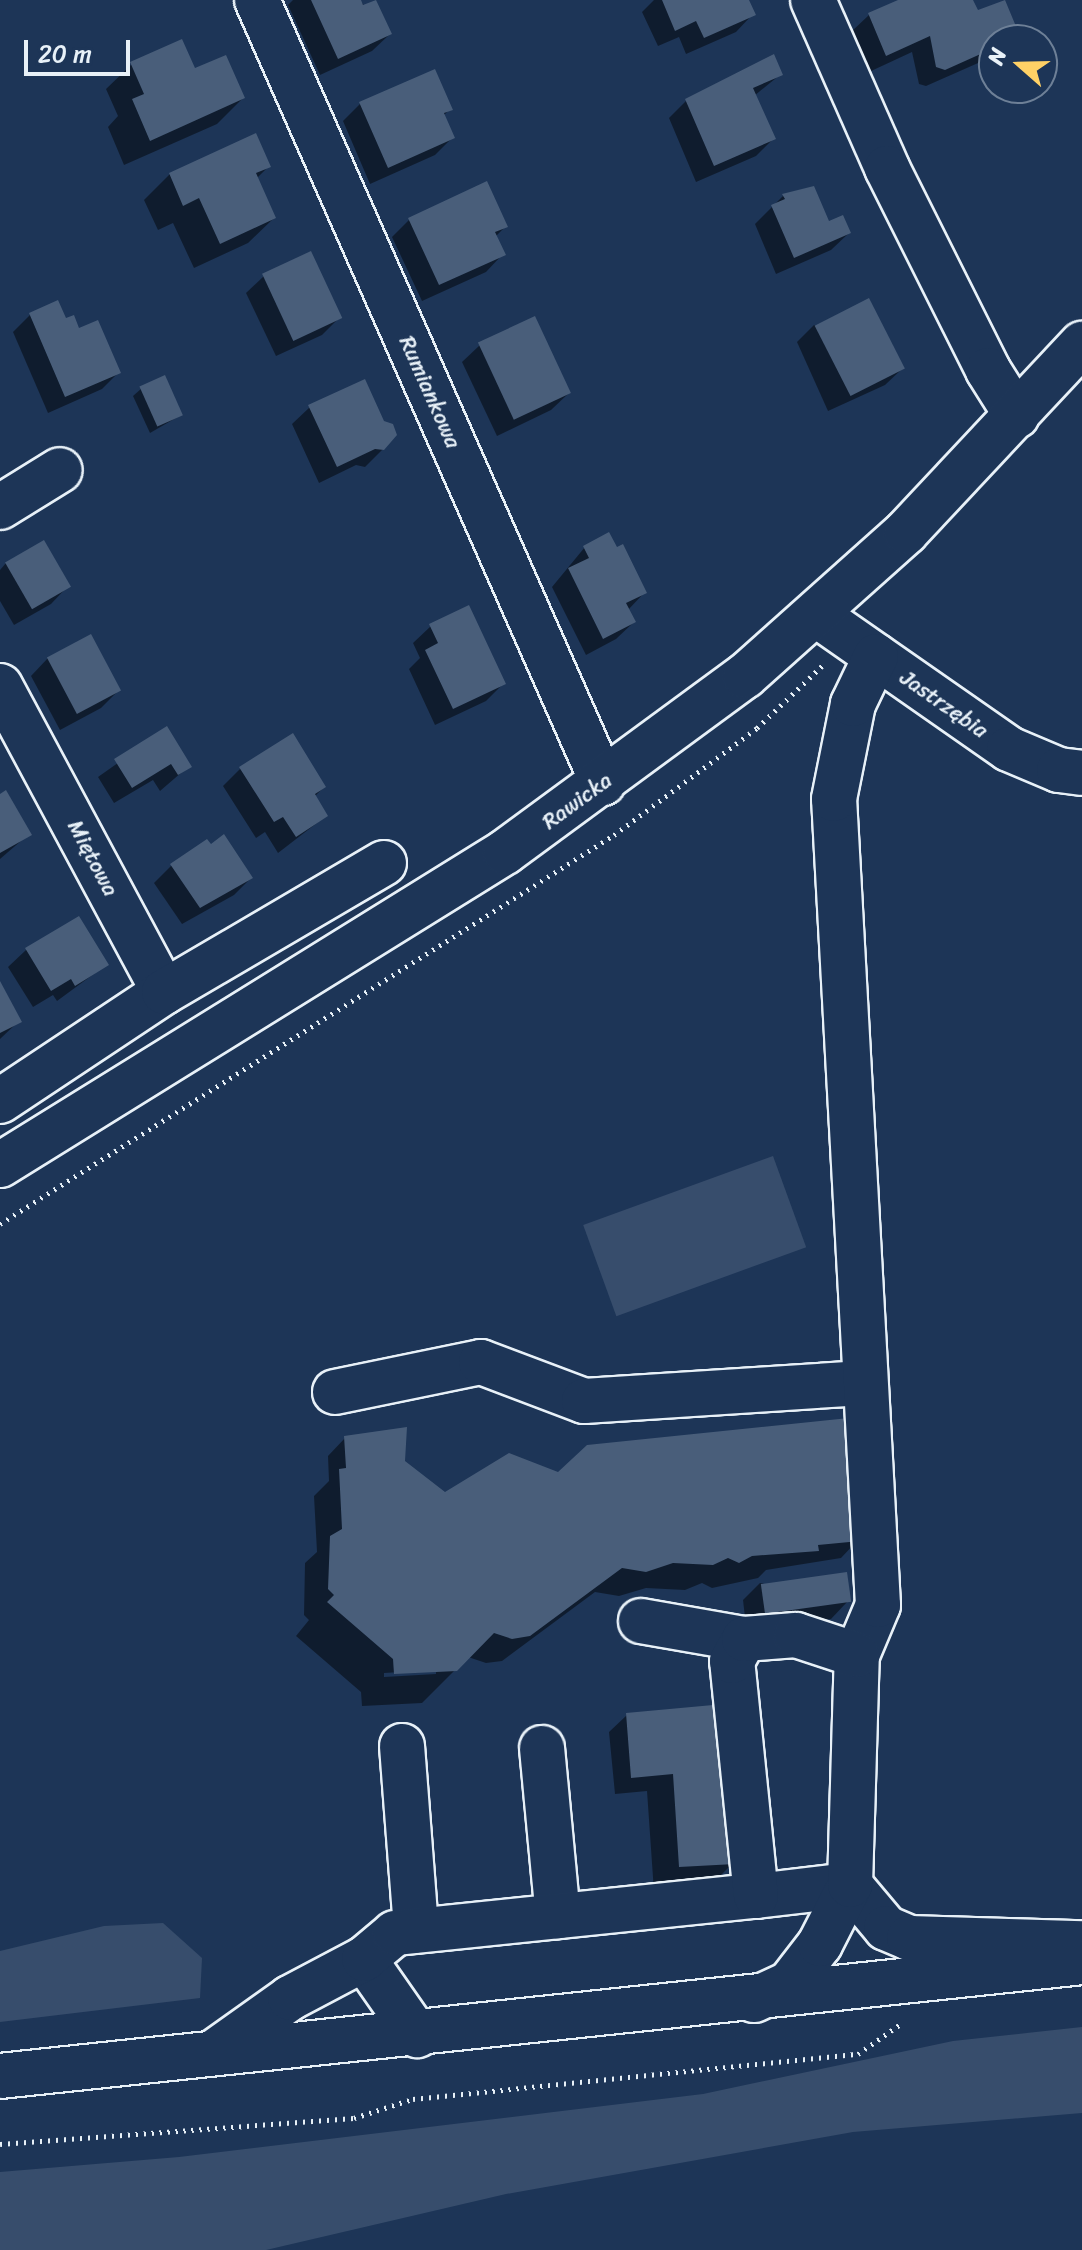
<!DOCTYPE html>
<meta charset="utf-8">
<style>
body{margin:0}
#map{position:relative;width:1082px;height:2250px;overflow:hidden;background:#1d3557;font-family:Sriracha,sans-serif}
div>[style]{position:absolute}
[style*='--x']{left:calc(var(--x)*1px);top:calc(var(--y)*1px);width:calc(var(--w)*1px);rotate:calc(var(--a)*1deg)}
.green>*{inset:0;background:#374d6c;transform-origin:0 0}
.shadow>*{inset:0;background:#0007}
.building>*{inset:0;background:#495e7a;transform-origin:0 0}
.path>*{height:5px;margin-top:-2.5px;transform-origin:0;background:repeating-linear-gradient(90deg,#e8f1f8 0 2px,transparent 0 8px)}
.roads{filter:drop-shadow(2px 0 #e8f1f8) drop-shadow(-2px 0 #e8f1f8) drop-shadow(0 2px #e8f1f8) drop-shadow(0 -2px #e8f1f8)}
.minor>*{height:44px;margin:-22px;padding:0 22px;transform-origin:22px;border-radius:22px;background:#1d3557}
.major>*{height:44px;margin:-22px;padding:0 22px;transform-origin:22px;border-radius:22px;background:#1d3557}
span{translate:-50% -50%;white-space:nowrap;text-align:center;line-height:1.15;-webkit-text-stroke:6px #1d3557;paint-order:stroke}
.street-label{font-size:22px;color:#e8f1f8}
.north{position:absolute;left:978px;top:24px;width:80px;height:80px;box-sizing:border-box;background:#1d3557;border:2px solid #6e8097;border-radius:50%;rotate:290deg;font-size:22px;font-weight:700;line-height:32px;text-align:center;color:#e8f1f8}
.north::after{content:'';display:block;margin:auto;width:28px;height:36px;background:#ffd166;clip-path:polygon(50% 0,100% 100%,50% 72%,0 100%)}
.scale{position:absolute;left:24px;top:40px;width:106px;height:36px;box-sizing:border-box;border:4px solid #e8f1f8;border-top:0;padding-left:10px;font-size:24px;line-height:28px;white-space:nowrap;color:#e8f1f8;-webkit-text-stroke:6px #1d3557;paint-order:stroke}
</style>
<div id="map">
<div class="green">
<div style="left:773px;top:1156px;width:97px;height:202px;rotate:70deg"></div>
<div style="clip-path:polygon(163px 1923px,202px 1958px,200px 1998px,0 2022px,0 1951px,104px 1926px)"></div>
<div style="clip-path:polygon(1082px 2027px,1082px 2113px,853px 2132px,506px 2194px,266px 2250px,0 2250px,0 2172px,179px 2157px,703px 2094px,953px 2041px)"></div>
</div>
<div class="shadow">
<div style="clip-path:polygon(293px 0,359px 0,390px 34px,372px 51px,320px 75px,288px 5px)"></div>
<div style="clip-path:polygon(654px 0,747px 0,753px 14px,736px 32px,686px 54px,679px 37px,658px 46px,642px 12px)"></div>
<div style="clip-path:polygon(903px 0,971px 0,977px 13px,1018px 36px,994px 40px,994px 56px,926px 86px,919px 84px,912px 52px,869px 72px,851px 32px,869px 15px)"></div>
<div style="clip-path:polygon(132px 64px,194px 71px,243px 98px,217px 124px,124px 165px,108px 127px,118px 116px,106px 89px)"></div>
<div style="clip-path:polygon(781px 74px,754px 96px,773px 139px,756px 156px,696px 182px,669px 118px,686px 101px)"></div>
<div style="clip-path:polygon(360px 104px,450px 109px,443px 116px,452px 138px,435px 155px,370px 184px,343px 121px)"></div>
<div style="clip-path:polygon(269px 166px,256px 179px,274px 218px,248px 243px,194px 268px,173px 223px,158px 230px,144px 200px,170px 174px)"></div>
<div style="clip-path:polygon(783px 196px,849px 233px,831px 250px,776px 274px,755px 224px)"></div>
<div style="clip-path:polygon(409px 220px,506px 226px,495px 237px,503px 254px,486px 272px,422px 301px,392px 237px)"></div>
<div style="clip-path:polygon(264px 276px,340px 317px,322px 335px,276px 356px,246px 293px)"></div>
<div style="clip-path:polygon(30px 315px,65px 321px,119px 372px,102px 389px,48px 413px,13px 332px)"></div>
<div style="clip-path:polygon(814px 325px,903px 368px,885px 385px,828px 411px,797px 342px)"></div>
<div style="clip-path:polygon(480px 345px,569px 393px,551px 410px,497px 436px,462px 362px)"></div>
<div style="clip-path:polygon(142px 388px,181px 415px,150px 433px,133px 396px)"></div>
<div style="clip-path:polygon(310px 407px,383px 449px,365px 467px,356px 465px,319px 483px,292px 424px)"></div>
<div style="clip-path:polygon(585px 547px,645px 592px,628px 610px,634px 622px,616px 639px,586px 655px,552px 587px)"></div>
<div style="clip-path:polygon(6px 563px,68px 586px,51px 604px,14px 625px,0 601px,0 570px)"></div>
<div style="clip-path:polygon(431px 626px,503px 684px,486px 701px,435px 725px,409px 669px,420px 658px,413px 643px)"></div>
<div style="clip-path:polygon(48px 658px,118px 691px,101px 708px,60px 730px,31px 676px)"></div>
<div style="clip-path:polygon(166px 729px,189px 766px,160px 791px,153px 780px,114px 803px,98px 777px)"></div>
<div style="clip-path:polygon(240px 769px,324px 787px,314px 797px,326px 816px,278px 853px,265px 832px,256px 838px,223px 786px)"></div>
<div style="clip-path:polygon(0 796px,29px 834px,0 859px)"></div>
<div style="clip-path:polygon(210px 846px,251px 878px,234px 895px,182px 924px,154px 883px,171px 866px)"></div>
<div style="clip-path:polygon(79px 919px,106px 965px,57px 1001px,53px 995px,33px 1007px,8px 967px,26px 950px)"></div>
<div style="clip-path:polygon(0 985px,19px 1021px,0 1039px)"></div>
<div style="clip-path:polygon(evenodd,405px 1429px,404px 1463px,446px 1495px,559px 1475px,858px 1540px,841px 1558px,766px 1570px,758px 1578px,712px 1588px,702px 1583px,685px 1590px,646px 1588px,619px 1596px,595px 1592px,502px 1661px,486px 1663px,468px 1657px,422px 1703px,362px 1706px,361px 1692px,296px 1636px,309px 1620px,304px 1615px,305px 1563px,317px 1552px,314px 1496px,329px 1481px,328px 1456px,345px 1438px,405px 1429px,436px 1670px,436px 1674px,384px 1677px,384px 1673px,436px 1670px)"></div>
<div style="clip-path:polygon(760px 1583px,848px 1601px,831px 1619px,746px 1626px,743px 1600px)"></div>
<div style="clip-path:polygon(722px 1706px,733px 1863px,707px 1889px,654px 1892px,647px 1791px,615px 1794px,609px 1732px,627px 1715px)"></div>
</div>
<div class="building">
<div style="clip-path:polygon(311px 0,361px 0,363px 5px,376px 0,392px 34px,338px 59px)"></div>
<div style="clip-path:polygon(662px 0,749px 0,756px 15px,704px 38px,696px 21px,675px 31px)"></div>
<div style="clip-path:polygon(898px 0,973px 0,978px 10px,1005px 0,1020px 36px,994px 40px,994px 48px,945px 70px,936px 67px,930px 36px,886px 56px,868px 13px)"></div>
<div style="clip-path:polygon(182px 39px,195px 68px,226px 55px,245px 98px,150px 141px,132px 99px,144px 94px,130px 62px)"></div>
<div style="clip-path:polygon(774px 54px,783px 75px,753px 88px,776px 139px,714px 166px,685px 99px)"></div>
<div style="clip-path:polygon(435px 69px,453px 110px,444px 113px,455px 138px,388px 168px,359px 102px)"></div>
<div style="clip-path:polygon(256px 133px,271px 167px,256px 173px,276px 218px,220px 244px,199px 198px,183px 206px,169px 173px)"></div>
<div style="clip-path:polygon(487px 181px,508px 227px,495px 232px,506px 255px,439px 285px,408px 218px)"></div>
<div style="clip-path:polygon(814px 186px,829px 221px,843px 215px,851px 233px,794px 258px,771px 205px,785px 199px,782px 194px)"></div>
<div style="left:311px;top:251px;width:74px;height:54px;rotate:65deg"></div>
<div style="left:869px;top:298px;width:79px;height:61px;rotate:63deg"></div>
<div style="clip-path:polygon(58px 300px,66px 318px,74px 315px,79px 328px,98px 320px,121px 373px,65px 397px,29px 313px)"></div>
<div style="left:535px;top:316px;width:85px;height:63px;rotate:65deg"></div>
<div style="left:165px;top:375px;width:44px;height:28px;rotate:66deg"></div>
<div style="clip-path:polygon(365px 379px,384px 421px,393px 424px,397px 435px,384px 450px,375px 449px,337px 467px,308px 405px)"></div>
<div style="clip-path:polygon(609px 532px,617px 547px,623px 544px,647px 593px,626px 603px,636px 622px,603px 639px,568px 568px,589px 558px,583px 546px)"></div>
<div style="left:44px;top:540px;width:54px;height:45px;rotate:60deg"></div>
<div style="clip-path:polygon(469px 605px,506px 684px,453px 709px,425px 650px,438px 643px,429px 624px)"></div>
<div style="left:91px;top:634px;width:64px;height:50px;rotate:62deg"></div>
<div style="clip-path:polygon(167px 726px,192px 767px,178px 775px,171px 764px,132px 788px,114px 759px)"></div>
<div style="clip-path:polygon(293px 733px,326px 787px,315px 794px,328px 816px,296px 837px,283px 817px,274px 822px,239px 767px)"></div>
<div style="clip-path:polygon(6px 790px,32px 835px,0 853px,0 794px)"></div>
<div style="clip-path:polygon(224px 834px,253px 878px,200px 908px,170px 864px,207px 839px,211px 844px)"></div>
<div style="clip-path:polygon(79px 916px,109px 965px,75px 986px,71px 979px,51px 991px,25px 948px)"></div>
<div style="clip-path:polygon(0 981px,22px 1022px,0 1033px)"></div>
<div style="clip-path:polygon(849px 1418px,860px 1541px,818px 1545px,819px 1551px,752px 1556px,739px 1563px,728px 1558px,713px 1565px,673px 1563px,646px 1572px,622px 1568px,530px 1636px,512px 1639px,494px 1633px,457px 1671px,394px 1674px,393px 1659px,327px 1602px,334px 1595px,328px 1589px,330px 1536px,342px 1529px,339px 1469px,346px 1468px,344px 1436px,407px 1427px,405px 1461px,445px 1492px,509px 1453px,558px 1472px,587px 1445px)"></div>
<div style="left:847px;top:1572px;width:30px;height:87px;rotate:82deg"></div>
<div style="clip-path:polygon(724px 1704px,735px 1864px,679px 1867px,673px 1774px,631px 1778px,626px 1713px)"></div>
</div>
<div class="path">
<div style="--x:0;--y:1224;--w:727;--a:-32.36"></div>
<div style="--x:614;--y:835;--w:179;--a:-36.8"></div>
<div style="--x:757;--y:728;--w:91;--a:-43.7"></div>
<div style="--x:0;--y:2144;--w:355;--a:-4.2"></div>
<div style="--x:354;--y:2118;--w:62;--a:-17.9"></div>
<div style="--x:413;--y:2099;--w:447;--a:-5.8"></div>
<div style="--x:858;--y:2054;--w:54;--a:-35.2"></div>
</div>
<div class="roads">
<div class="minor">
<div style="--x:257;--y:0;--w:856;--a:66.16"></div>
<div style="--x:813;--y:0;--w:184;--a:66.2"></div>
<div style="--x:887;--y:168;--w:226;--a:63.4"></div>
<div style="--x:988;--y:370;--w:54;--a:57.8"></div>
<div style="--x:0;--y:507;--w:70;--a:-31.7"></div>
<div style="--x:817;--y:615;--w:234;--a:34.9"></div>
<div style="--x:1009;--y:749;--w:54;--a:22.8"></div>
<div style="--x:1059;--y:770;--w:23;--a:7"></div>
<div style="--x:0;--y:686;--w:347;--a:61.8"></div>
<div style="--x:0;--y:1101;--w:197;--a:-33.6"></div>
<div style="--x:164;--y:992;--w:255;--a:-30.4"></div>
<div style="--x:0;--y:1165;--w:594;--a:-31.79"></div>
<div style="--x:505;--y:852;--w:298;--a:-36.3"></div>
<div style="--x:745;--y:676;--w:216;--a:-41.8"></div>
<div style="--x:906;--y:532;--w:258;--a:-46.9"></div>
<div style="--x:335;--y:1392;--w:149;--a:-11.6"></div>
<div style="--x:481;--y:1362;--w:110;--a:20.7"></div>
<div style="--x:584;--y:1401;--w:280;--a:-3.7"></div>
<div style="--x:641;--y:1621;--w:105;--a:9.9"></div>
<div style="--x:402;--y:1746;--w:185;--a:85.6"></div>
<div style="--x:542;--y:1748;--w:169;--a:84.6"></div>
<div style="--x:850;--y:1885;--w:56;--a:50.1"></div>
<div style="--x:886;--y:1928;--w:25;--a:23"></div>
<div style="--x:909;--y:1938;--w:173;--a:1.7"></div>
<div style="--x:756;--y:1896;--w:95;--a:-6.7"></div>
<div style="--x:364;--y:1959;--w:93;--a:55.1"></div>
<div style="--x:754;--y:2000;--w:40;--a:-25"></div>
<div style="--x:790;--y:1983;--w:49;--a:-52.4"></div>
<div style="--x:820;--y:1944;--w:66;--a:-63"></div>
<div style="--x:850;--y:1885;--w:230;--a:-88.3"></div>
<div style="--x:857;--y:1655;--w:54;--a:-67.2"></div>
<div style="--x:878;--y:1605;--w:807;--a:-93.12"></div>
<div style="--x:834;--y:799;--w:97;--a:-78.7"></div>
<div style="--x:853;--y:704;--w:53;--a:-64.4"></div>
<div style="--x:213;--y:2053;--w:95;--a:-35.5"></div>
<div style="--x:290;--y:1998;--w:84;--a:-27.8"></div>
<div style="--x:364;--y:1959;--w:40;--a:-40"></div>
<div style="--x:395;--y:1933;--w:363;--a:-5.9"></div>
<div style="--x:756;--y:1896;--w:236;--a:-95.8"></div>
<div style="--x:732;--y:1661;--w:25;--a:-61"></div>
<div style="--x:744;--y:1639;--w:52;--a:-4.4"></div>
<div style="--x:796;--y:1635;--w:64;--a:18.2"></div>
</div>
<div class="major">
<div style="--x:0;--y:2076;--w:1088;--a:-6.01"></div>
</div>
</div>
<div class="street-label">
<span style="left:430px;top:392px;rotate:66deg">Rumiankowa</span>
<span style="left:944px;top:704px;rotate:35deg">Jastrzębia</span>
<span style="left:577px;top:801px;rotate:-36deg">Rawicka</span>
<span style="left:93px;top:858px;rotate:62deg">Miętowa</span>
</div>
<div class="north">N</div>
<div class="scale">20 m</div>
</div>
